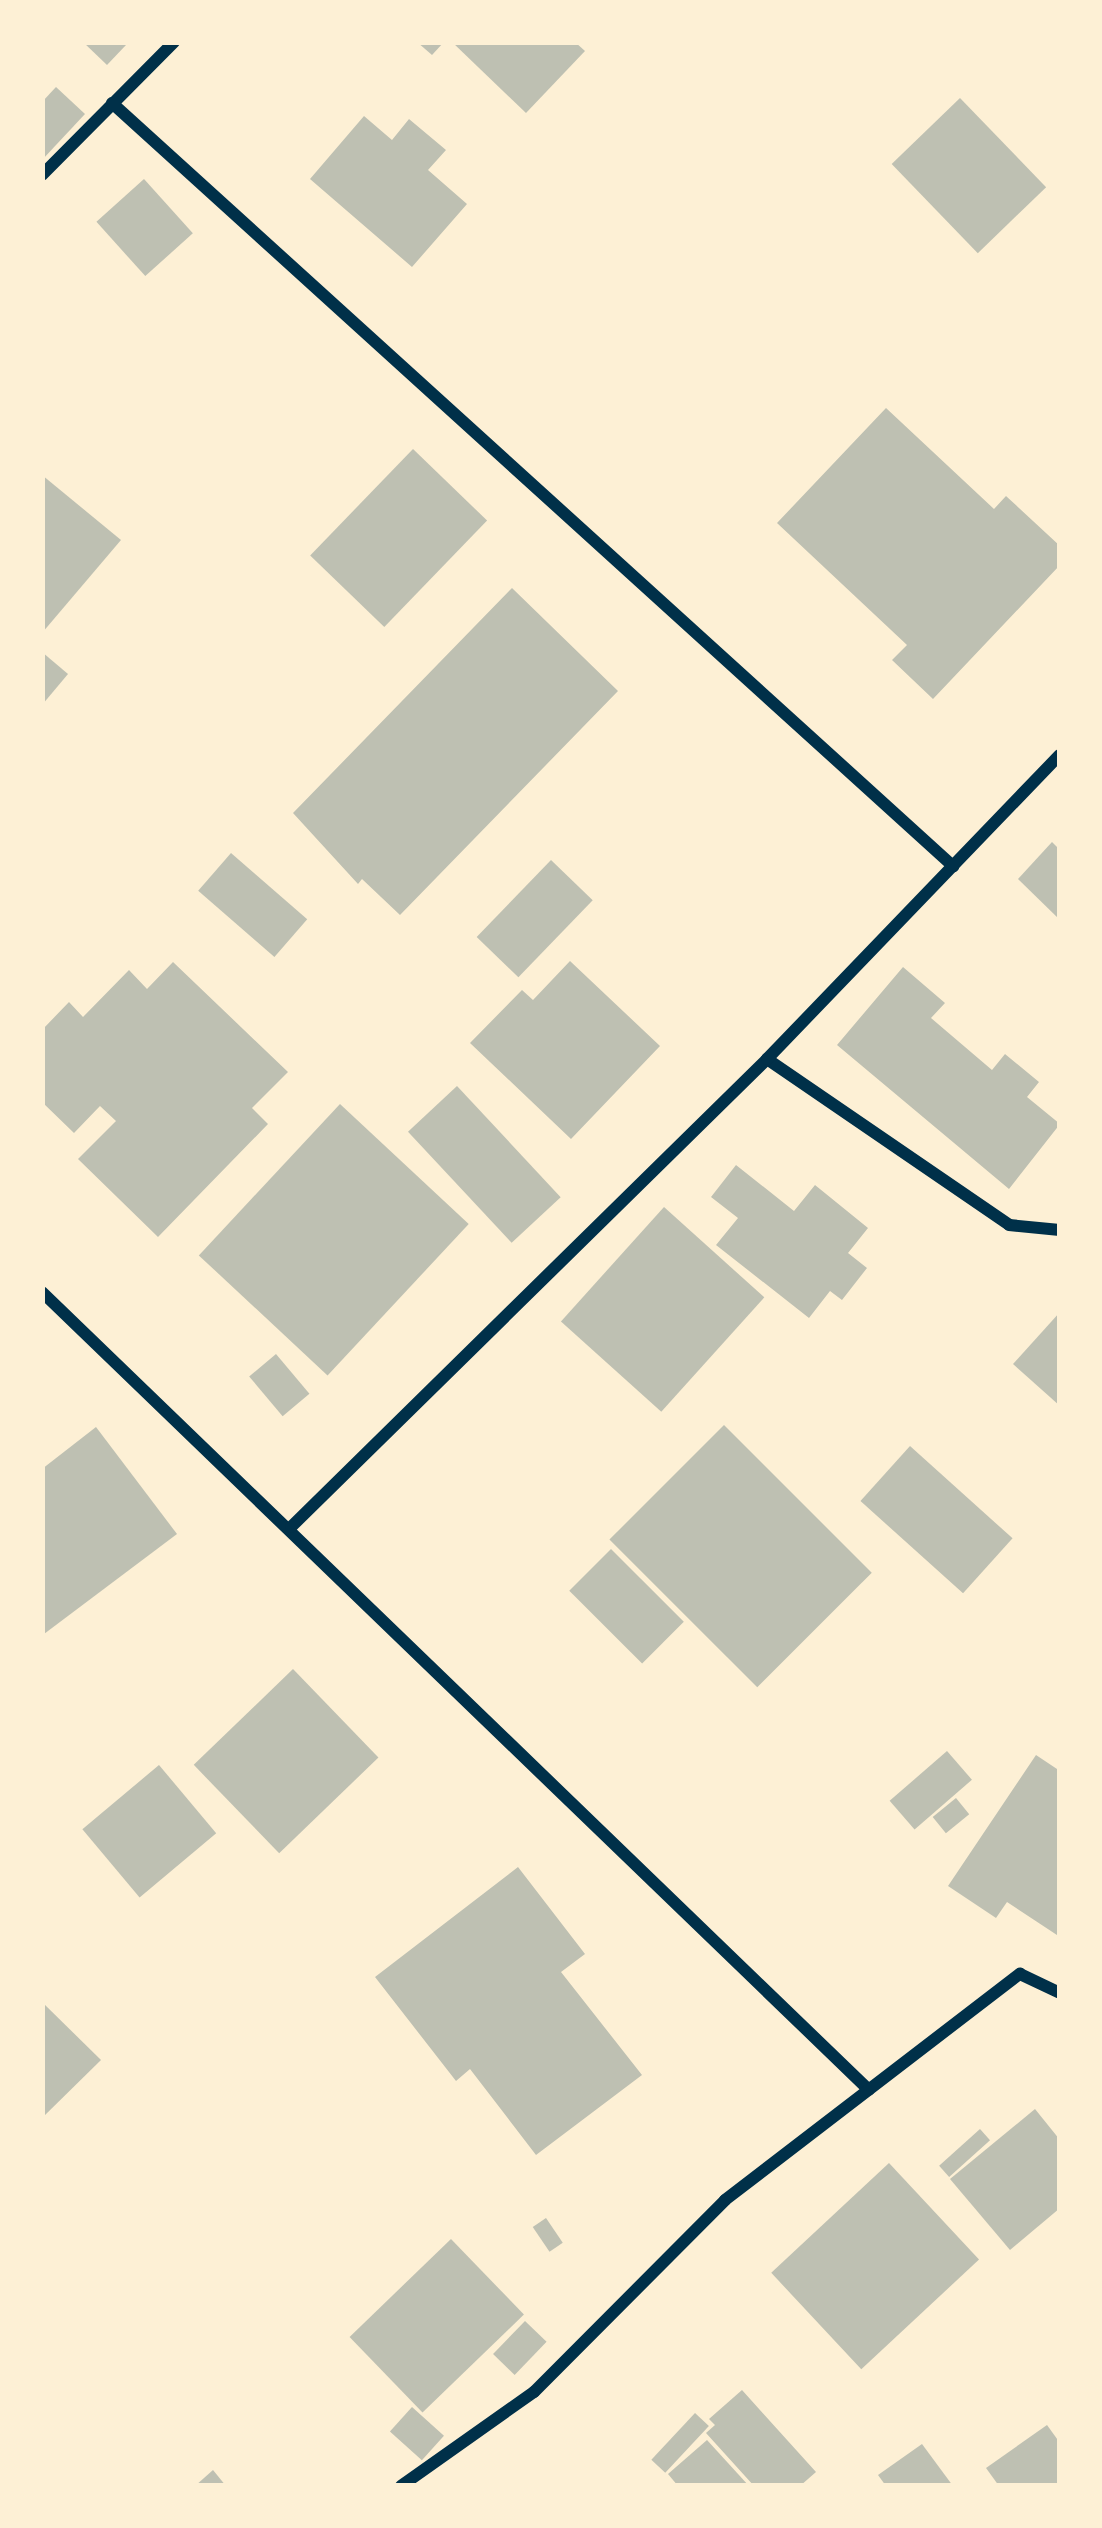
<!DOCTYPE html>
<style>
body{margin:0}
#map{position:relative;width:1102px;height:2528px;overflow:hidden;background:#fdf0d5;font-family:Rubik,sans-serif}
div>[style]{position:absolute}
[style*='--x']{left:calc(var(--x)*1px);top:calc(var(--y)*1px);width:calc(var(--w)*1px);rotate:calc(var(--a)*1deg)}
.building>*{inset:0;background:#bec0b2;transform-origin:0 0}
.minor>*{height:12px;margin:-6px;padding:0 6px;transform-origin:6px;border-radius:6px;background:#003049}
span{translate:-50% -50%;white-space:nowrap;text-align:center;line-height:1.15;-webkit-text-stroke:12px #fdf0d5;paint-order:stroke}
.frame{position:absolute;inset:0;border:45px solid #fdf0d5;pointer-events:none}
</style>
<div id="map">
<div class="building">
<div style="clip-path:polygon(83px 42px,123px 42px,126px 45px,107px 65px)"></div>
<div style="clip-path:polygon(417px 42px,444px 42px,432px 55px)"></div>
<div style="clip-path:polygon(452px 42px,575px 42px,585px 51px,526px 113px)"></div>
<div style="clip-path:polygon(56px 87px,85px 114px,42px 160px,42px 102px)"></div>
<div style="left:960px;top:98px;width:124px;height:95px;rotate:46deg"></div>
<div style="clip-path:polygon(364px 116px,392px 140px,409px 119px,446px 150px,428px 170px,467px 204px,412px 267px,310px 179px)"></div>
<div style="left:144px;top:179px;width:73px;height:64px;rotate:48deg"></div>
<div style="clip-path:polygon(886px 408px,994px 509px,1006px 496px,1060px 546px,1060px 565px,933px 699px,892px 660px,907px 645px,777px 523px)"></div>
<div style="left:413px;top:449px;width:103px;height:148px;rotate:44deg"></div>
<div style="clip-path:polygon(42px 475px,121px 540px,42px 633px)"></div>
<div style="clip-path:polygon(512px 588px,618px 691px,400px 915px,362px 879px,358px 884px,293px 813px)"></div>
<div style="clip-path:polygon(42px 652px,68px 674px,42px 705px)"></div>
<div style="clip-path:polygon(1052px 842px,1060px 850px,1060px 920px,1018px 879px)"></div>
<div style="left:231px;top:853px;width:101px;height:50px;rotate:41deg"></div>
<div style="left:551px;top:860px;width:58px;height:107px;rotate:44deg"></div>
<div style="clip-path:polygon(570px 961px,660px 1046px,571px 1139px,470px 1043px,522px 990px,533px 1000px)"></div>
<div style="clip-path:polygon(173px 962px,288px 1072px,252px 1108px,268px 1124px,158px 1237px,78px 1159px,116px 1121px,100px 1106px,74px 1133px,42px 1102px,42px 1030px,69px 1002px,83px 1017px,129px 970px,147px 989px)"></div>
<div style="clip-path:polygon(903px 967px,945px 1003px,931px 1018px,992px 1070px,1005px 1054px,1039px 1082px,1027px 1097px,1060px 1124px,1009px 1189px,837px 1045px)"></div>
<div style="left:457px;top:1086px;width:152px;height:67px;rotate:47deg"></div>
<div style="left:340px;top:1104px;width:176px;height:207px;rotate:43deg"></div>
<div style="clip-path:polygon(736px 1165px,794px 1211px,815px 1185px,868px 1228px,848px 1253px,867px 1268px,842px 1300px,830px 1291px,809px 1318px,716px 1245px,738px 1218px,711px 1197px)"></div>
<div style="left:664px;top:1207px;width:135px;height:154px;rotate:42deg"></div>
<div style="clip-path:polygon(1060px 1312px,1060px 1406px,1013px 1364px)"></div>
<div style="left:276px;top:1354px;width:52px;height:35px;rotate:50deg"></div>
<div style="left:724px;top:1425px;width:209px;height:162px;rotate:45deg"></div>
<div style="clip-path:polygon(96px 1427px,177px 1534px,44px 1634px,42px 1469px)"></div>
<div style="left:910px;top:1446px;width:138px;height:74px;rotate:42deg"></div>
<div style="left:611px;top:1549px;width:103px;height:59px;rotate:45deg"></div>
<div style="left:293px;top:1669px;width:123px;height:138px;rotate:46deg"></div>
<div style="left:947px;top:1751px;width:38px;height:76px;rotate:49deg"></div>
<div style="clip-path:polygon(1036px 1755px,1060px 1771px,1060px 1937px,1007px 1902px,996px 1918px,948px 1886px)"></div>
<div style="left:159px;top:1765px;width:89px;height:100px;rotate:50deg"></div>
<div style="left:956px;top:1798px;width:21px;height:30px;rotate:51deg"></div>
<div style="clip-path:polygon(518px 1867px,585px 1954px,561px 1972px,642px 2075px,536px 2155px,470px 2069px,456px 2081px,375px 1977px)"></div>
<div style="clip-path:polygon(42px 2002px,101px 2060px,42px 2118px)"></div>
<div style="clip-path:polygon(1035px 2109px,1060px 2140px,1060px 2208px,1010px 2250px,950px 2179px)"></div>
<div style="left:980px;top:2129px;width:15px;height:55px;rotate:48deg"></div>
<div style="left:889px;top:2163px;width:132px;height:161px;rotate:47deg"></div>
<div style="left:546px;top:2218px;width:30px;height:16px;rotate:56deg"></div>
<div style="left:451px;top:2239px;width:105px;height:141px;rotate:46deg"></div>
<div style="left:525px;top:2321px;width:30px;height:46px;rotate:44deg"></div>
<div style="clip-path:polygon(742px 2390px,816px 2472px,800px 2486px,754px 2486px,706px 2433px,715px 2425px,709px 2419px)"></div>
<div style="left:412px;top:2407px;width:43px;height:33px;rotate:42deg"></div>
<div style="left:695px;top:2413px;width:19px;height:64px;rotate:43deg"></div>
<div style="clip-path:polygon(1047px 2425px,1060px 2443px,1060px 2486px,999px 2486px,986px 2468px)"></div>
<div style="clip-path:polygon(707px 2440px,749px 2486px,678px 2486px,668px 2474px)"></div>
<div style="clip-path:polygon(922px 2444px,953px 2486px,886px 2486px,878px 2475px)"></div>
<div style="clip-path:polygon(213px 2470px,226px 2486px,195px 2486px)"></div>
</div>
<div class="minor">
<div style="--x:112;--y:103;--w:1136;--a:42.22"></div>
<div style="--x:42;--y:175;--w:187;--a:-45.2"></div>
<div style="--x:767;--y:1059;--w:293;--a:34.4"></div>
<div style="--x:1009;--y:1225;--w:51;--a:5.6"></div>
<div style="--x:42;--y:1292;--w:1149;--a:43.98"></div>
<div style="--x:291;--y:1527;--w:668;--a:-44.51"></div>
<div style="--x:767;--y:1059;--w:422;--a:-46.1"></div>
<div style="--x:401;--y:2486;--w:163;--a:-35.3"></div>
<div style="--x:534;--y:2392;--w:271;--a:-45.1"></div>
<div style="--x:725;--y:2200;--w:372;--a:-37.5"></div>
<div style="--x:1020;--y:1974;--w:44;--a:25.4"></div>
</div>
<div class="frame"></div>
</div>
